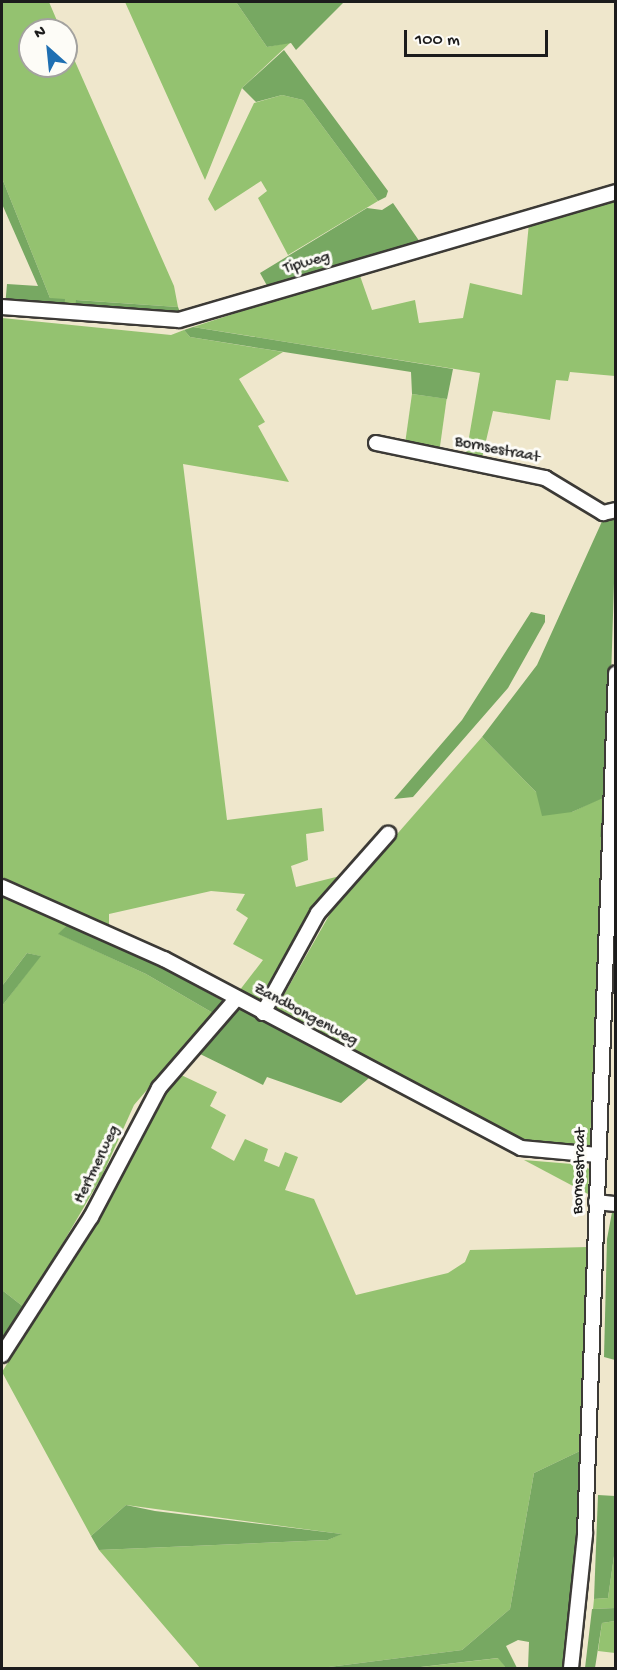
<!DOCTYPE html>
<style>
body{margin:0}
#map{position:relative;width:617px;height:1670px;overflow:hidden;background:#efe7cc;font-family:"Gochi Hand",sans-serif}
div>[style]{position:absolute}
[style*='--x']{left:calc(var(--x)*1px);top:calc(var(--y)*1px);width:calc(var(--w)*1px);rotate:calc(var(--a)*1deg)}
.green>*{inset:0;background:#94c270;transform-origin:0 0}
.forest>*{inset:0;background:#77a862}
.roads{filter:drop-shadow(2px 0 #3c3a36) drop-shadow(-2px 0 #3c3a36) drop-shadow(0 2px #3c3a36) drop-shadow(0 -2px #3c3a36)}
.minor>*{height:14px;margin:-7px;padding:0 7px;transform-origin:7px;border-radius:7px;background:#fff}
span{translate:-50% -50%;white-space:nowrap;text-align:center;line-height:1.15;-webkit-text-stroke:6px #fdfcf7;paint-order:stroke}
.street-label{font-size:16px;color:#1c1c1c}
.frame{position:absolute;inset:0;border:3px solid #1c1c1c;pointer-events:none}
.north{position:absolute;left:18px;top:18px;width:60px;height:60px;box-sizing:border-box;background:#fdfcf7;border:2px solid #a3a29f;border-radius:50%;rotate:333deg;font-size:16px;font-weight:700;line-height:24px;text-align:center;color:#1c1c1c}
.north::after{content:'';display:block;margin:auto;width:21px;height:27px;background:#1f6fb2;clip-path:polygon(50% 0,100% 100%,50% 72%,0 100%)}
.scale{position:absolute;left:404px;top:30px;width:144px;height:27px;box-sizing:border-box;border:3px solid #1c1c1c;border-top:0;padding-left:8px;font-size:18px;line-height:21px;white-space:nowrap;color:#1c1c1c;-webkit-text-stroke:4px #fdfcf7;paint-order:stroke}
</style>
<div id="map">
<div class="green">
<div style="clip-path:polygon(2px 2px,49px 2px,61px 30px,30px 30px,30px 66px,66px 66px,66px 41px,174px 286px,178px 307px,77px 300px,75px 311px,50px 298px,2px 178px)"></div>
<div style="clip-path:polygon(125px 2px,236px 2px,267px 47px,291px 42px,242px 88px,205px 180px)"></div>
<div style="clip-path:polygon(282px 95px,303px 100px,378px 201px,288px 255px,258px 198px,267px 191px,261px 181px,215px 211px,208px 199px,254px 103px)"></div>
<div style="clip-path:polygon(615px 197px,615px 376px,570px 372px,568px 381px,556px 380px,550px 420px,493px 411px,482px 458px,466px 455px,480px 373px,193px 327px,359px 273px,372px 310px,415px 300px,419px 323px,463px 318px,470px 283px,522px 295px,529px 223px)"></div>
<div style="clip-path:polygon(2px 318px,171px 335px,184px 330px,190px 337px,283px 352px,239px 379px,265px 422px,258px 426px,289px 482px,183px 464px,227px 820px,322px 808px,324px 831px,306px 834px,308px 860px,291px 866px,296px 887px,348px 874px,261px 1008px,236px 995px,263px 960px,233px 944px,248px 918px,236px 910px,245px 894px,211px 891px,109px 914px,109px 925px,2px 880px)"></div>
<div style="left:412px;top:394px;width:35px;height:50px;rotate:8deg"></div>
<div style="clip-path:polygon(482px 737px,536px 792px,572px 812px,603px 797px,590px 1149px,535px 1152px,273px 1014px,335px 905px)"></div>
<div style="clip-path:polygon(2px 896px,68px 924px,59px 934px,146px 974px,213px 1013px,134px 1105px,102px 1176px,25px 1308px,2px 1290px,2px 1006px,40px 956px,27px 953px,2px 986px)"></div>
<div style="clip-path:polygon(179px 1074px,217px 1092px,210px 1106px,226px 1115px,211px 1148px,234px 1161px,245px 1139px,268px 1149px,264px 1161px,279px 1167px,285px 1152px,298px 1157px,285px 1190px,314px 1199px,356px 1295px,448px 1273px,465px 1262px,470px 1250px,588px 1247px,582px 1450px,534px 1473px,510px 1609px,462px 1650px,321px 1668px,200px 1668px,99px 1550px,328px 1540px,341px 1534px,126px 1505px,91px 1536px,2px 1372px,106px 1203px,158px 1100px)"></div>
<div style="clip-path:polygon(524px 1160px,584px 1165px,589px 1169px,588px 1194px)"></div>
<div style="clip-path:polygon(615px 1549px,615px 1608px,593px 1609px,594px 1599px,608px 1598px)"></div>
<div style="clip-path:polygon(615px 1621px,615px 1653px,598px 1651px,602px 1623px)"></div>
<div style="clip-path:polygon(499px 1658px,506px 1668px,412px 1668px)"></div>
</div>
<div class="forest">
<div style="clip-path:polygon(236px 2px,344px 2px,296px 50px,291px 43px,267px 47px)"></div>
<div style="clip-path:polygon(284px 50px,388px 191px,386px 197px,378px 201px,303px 100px,282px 95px,256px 102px,242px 88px)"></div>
<div style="clip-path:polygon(2px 178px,50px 298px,65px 299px,64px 310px,5px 307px,7px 284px,38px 286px,2px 204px)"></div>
<div style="clip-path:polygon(393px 203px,422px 245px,270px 291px,260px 273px,367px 208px,382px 210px)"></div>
<div style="clip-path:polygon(76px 300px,178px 307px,182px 317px,75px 311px)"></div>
<div style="clip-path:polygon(193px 327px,453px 369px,447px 399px,412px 394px,411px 372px,190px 337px,184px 330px)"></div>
<div style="clip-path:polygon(604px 517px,616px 520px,606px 837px,600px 837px,603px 798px,572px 812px,542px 816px,536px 792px,482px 737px,537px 665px)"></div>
<div style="clip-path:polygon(531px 612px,545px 615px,545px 622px,508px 688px,413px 797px,394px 799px,462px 720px)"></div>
<div style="clip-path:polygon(68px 924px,120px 945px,223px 1001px,213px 1013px,146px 974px,58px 934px)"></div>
<div style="clip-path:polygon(27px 953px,41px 956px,2px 1006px,2px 986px)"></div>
<div style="clip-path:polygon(238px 1007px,369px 1078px,341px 1103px,267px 1077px,263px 1085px,198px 1053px)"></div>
<div style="clip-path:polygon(613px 1207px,616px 1209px,615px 1360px,604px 1357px,607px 1239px)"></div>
<div style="clip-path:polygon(2px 1290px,25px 1308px,2px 1346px)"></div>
<div style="clip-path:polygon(582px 1450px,567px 1668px,528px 1668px,529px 1642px,518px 1640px,506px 1646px,517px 1668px,506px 1668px,498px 1658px,412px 1668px,321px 1668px,462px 1650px,510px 1609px,534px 1473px)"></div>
<div style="clip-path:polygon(598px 1495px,615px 1496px,615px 1549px,608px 1598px,594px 1599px)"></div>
<div style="clip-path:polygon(126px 1505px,155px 1511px,342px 1534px,328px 1540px,99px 1550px,91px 1536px)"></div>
<div style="clip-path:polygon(615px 1608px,615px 1621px,602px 1623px,595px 1668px,585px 1668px,592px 1609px)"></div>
</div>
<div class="roads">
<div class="minor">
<div style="--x:2;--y:307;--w:177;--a:4.2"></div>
<div style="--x:179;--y:320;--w:455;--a:-16.3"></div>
<div style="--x:376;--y:443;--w:173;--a:11.7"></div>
<div style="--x:545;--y:478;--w:68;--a:31.1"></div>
<div style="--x:603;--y:513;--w:13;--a:-13"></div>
<div style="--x:2;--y:887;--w:177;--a:24"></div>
<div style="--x:164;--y:959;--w:404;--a:27.9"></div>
<div style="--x:521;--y:1148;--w:77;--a:5.2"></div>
<div style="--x:263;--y:1013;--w:114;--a:-61.2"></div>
<div style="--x:318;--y:913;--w:106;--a:-48.5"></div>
<div style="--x:596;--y:1202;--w:20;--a:6"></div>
<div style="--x:2;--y:1355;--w:164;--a:-57.2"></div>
<div style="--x:91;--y:1217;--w:146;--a:-62.2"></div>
<div style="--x:159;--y:1088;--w:118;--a:-49.1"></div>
<div style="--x:571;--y:1668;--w:135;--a:-84"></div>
<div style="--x:585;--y:1534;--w:861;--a:-87.94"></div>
</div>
</div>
<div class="street-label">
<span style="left:307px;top:264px;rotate:-16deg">Tipweg</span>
<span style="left:497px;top:451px;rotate:11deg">Bornsestraat</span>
<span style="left:305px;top:1016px;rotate:28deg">Zandbongenweg</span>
<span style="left:98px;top:1165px;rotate:-64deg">Hertmerweg</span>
<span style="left:581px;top:1171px;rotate:-88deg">Bornsestraat</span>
</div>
<div class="frame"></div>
<div class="north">N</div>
<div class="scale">100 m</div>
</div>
